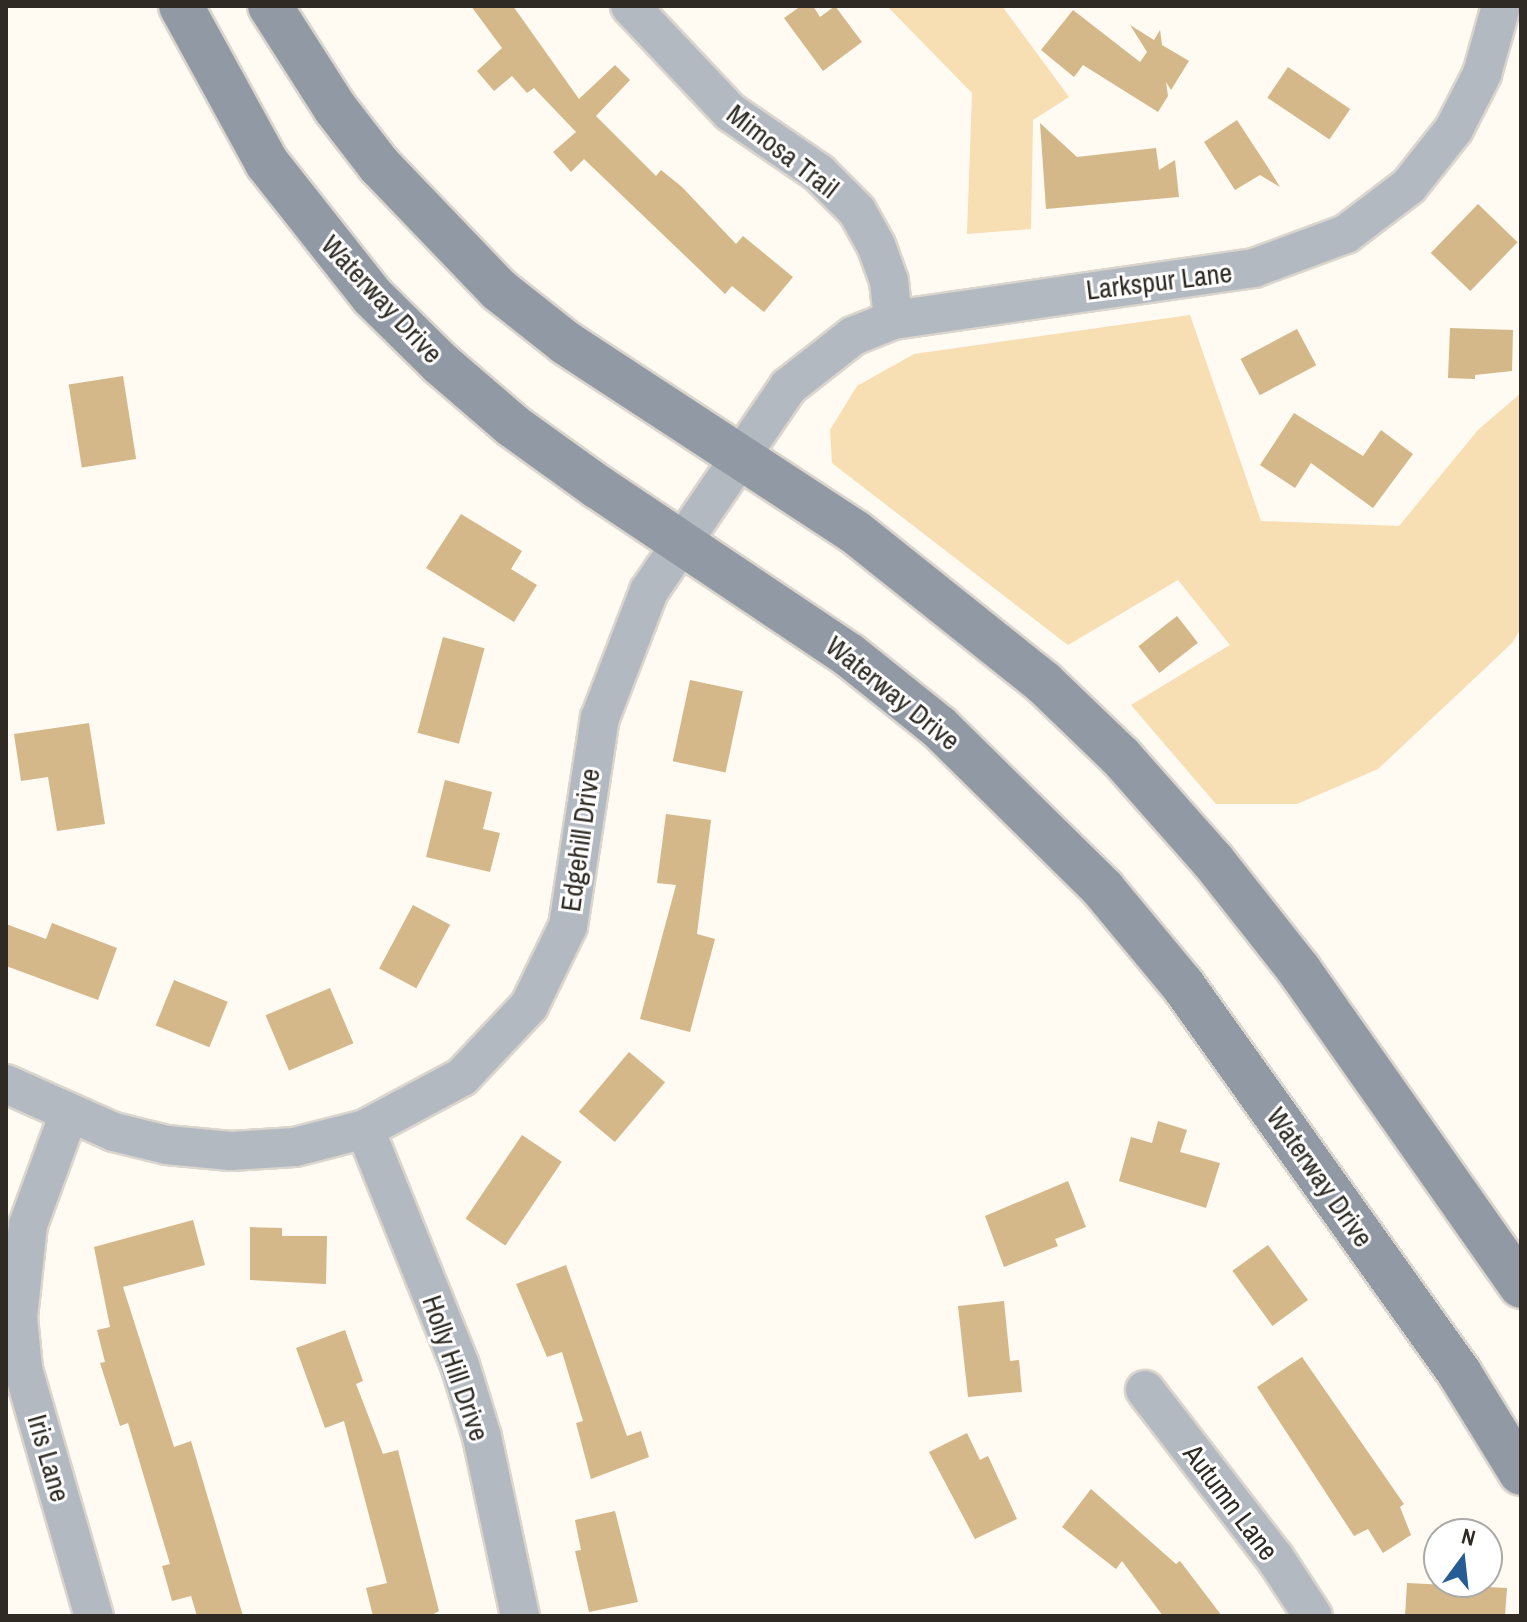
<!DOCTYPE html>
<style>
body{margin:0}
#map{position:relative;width:1527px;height:1622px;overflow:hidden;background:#fffaf2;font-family:"Archivo Narrow",sans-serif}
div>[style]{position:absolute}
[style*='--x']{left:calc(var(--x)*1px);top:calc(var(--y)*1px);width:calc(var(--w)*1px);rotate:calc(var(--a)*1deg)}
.green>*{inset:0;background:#f7deb3}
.building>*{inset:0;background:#d4b88a;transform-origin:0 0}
.roads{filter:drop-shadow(2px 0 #dad5cd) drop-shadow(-2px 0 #dad5cd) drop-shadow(0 2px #dad5cd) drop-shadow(0 -2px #dad5cd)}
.street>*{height:38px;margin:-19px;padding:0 19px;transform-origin:19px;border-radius:19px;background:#b3b9c1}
.secondary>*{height:44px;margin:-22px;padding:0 22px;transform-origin:22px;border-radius:22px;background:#9099a4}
span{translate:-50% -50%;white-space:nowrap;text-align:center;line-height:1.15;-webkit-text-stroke:6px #fff;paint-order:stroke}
.street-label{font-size:28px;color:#2f2b24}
.frame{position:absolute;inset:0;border:8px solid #2f2b24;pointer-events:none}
.north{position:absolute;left:1423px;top:1518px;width:80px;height:80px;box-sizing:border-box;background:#fff;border:2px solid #acaaa7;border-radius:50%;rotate:15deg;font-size:22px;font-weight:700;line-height:32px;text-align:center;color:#2f2b24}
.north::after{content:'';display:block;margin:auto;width:28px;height:36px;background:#265c94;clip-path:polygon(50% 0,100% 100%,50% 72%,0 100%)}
</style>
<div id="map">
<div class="green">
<div style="clip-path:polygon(887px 6px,1002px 6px,1069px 97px,1033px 120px,1031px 229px,967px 234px,972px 93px)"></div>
<div style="clip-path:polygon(1190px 315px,1261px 521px,1399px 526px,1478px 430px,1521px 393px,1521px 628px,1512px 643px,1378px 769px,1297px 804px,1216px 804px,1131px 705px,1230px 645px,1178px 580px,1068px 645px,832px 463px,830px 430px,857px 386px,914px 354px)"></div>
</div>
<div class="building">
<div style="clip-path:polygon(471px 6px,513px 6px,579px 99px,615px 65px,630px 80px,596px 116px,656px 176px,661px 170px,682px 187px,736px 244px,743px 236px,793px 277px,764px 312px,732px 286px,725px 294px,584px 159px,571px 172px,553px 152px,576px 132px,534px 88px,527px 93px,512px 76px,494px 91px,477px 71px,502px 48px)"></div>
<div style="clip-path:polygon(801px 6px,813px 6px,820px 17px,835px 6px,862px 42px,823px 71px,784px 18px)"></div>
<div style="clip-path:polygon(1073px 10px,1140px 62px,1147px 52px,1130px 25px,1154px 40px,1160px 30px,1162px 45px,1189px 61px,1171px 90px,1166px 82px,1168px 96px,1158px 112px,1083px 65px,1074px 77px,1041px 50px)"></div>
<div style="left:1288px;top:67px;width:75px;height:37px;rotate:34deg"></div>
<div style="clip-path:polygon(1237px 120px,1269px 169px,1280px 187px,1260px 175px,1235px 190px,1204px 142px)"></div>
<div style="clip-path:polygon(1040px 123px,1077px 157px,1156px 148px,1159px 170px,1175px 160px,1179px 197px,1046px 209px)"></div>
<div style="left:1478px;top:204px;width:55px;height:68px;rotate:44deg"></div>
<div style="clip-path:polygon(1450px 328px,1513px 330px,1512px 371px,1475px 375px,1475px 379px,1448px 378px)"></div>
<div style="left:1297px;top:329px;width:41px;height:64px;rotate:62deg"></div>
<div style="left:123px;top:376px;width:84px;height:55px;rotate:81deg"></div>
<div style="clip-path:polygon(1294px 413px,1363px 456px,1381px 430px,1413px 454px,1373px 508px,1311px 463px,1295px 488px,1260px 465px)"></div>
<div style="clip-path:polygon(461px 514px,522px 551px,511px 569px,537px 585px,514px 622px,426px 568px)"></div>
<div style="left:1177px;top:616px;width:34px;height:49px;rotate:52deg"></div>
<div style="left:443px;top:637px;width:43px;height:99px;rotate:15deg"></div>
<div style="left:690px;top:680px;width:54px;height:83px;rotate:12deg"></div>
<div style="clip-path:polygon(89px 723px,105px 824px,57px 831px,48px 777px,21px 781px,14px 734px)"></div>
<div style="clip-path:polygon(445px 780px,492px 792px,483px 829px,500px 833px,490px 872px,426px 857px)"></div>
<div style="clip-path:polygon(666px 814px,711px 820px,697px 934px,715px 939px,690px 1032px,640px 1019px,676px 885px,657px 883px)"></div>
<div style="left:413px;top:905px;width:42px;height:72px;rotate:28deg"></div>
<div style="clip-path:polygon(52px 923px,117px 948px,98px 1000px,6px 966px,6px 924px,46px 939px)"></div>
<div style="left:174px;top:980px;width:58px;height:49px;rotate:22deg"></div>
<div style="left:330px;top:988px;width:60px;height:70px;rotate:67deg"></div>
<div style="left:629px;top:1052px;width:47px;height:78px;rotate:40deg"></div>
<div style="clip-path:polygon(1158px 1121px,1187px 1130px,1180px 1152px,1220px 1163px,1206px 1208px,1119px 1181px,1131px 1137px,1152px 1143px)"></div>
<div style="left:522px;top:1135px;width:48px;height:101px;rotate:34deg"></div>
<div style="clip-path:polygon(1068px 1181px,1086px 1227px,1055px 1239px,1058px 1246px,1004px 1267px,985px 1216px)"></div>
<div style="clip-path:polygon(193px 1220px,205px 1265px,123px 1287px,174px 1447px,191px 1441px,243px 1616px,197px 1616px,191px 1596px,172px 1601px,162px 1566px,170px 1564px,128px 1423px,120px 1426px,100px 1363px,105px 1362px,97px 1330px,110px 1327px,94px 1247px)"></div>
<div style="clip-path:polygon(250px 1227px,282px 1228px,282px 1236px,327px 1236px,326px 1284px,250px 1280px)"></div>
<div style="left:1268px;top:1245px;width:68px;height:44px;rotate:54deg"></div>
<div style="clip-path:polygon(566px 1265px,627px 1436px,641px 1431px,649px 1457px,591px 1479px,576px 1423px,583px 1421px,562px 1352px,547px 1357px,516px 1284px)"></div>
<div style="clip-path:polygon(1004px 1301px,1010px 1361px,1019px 1360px,1022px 1392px,968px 1397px,958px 1306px)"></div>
<div style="clip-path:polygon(345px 1330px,363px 1381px,356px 1384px,383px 1454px,398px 1450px,439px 1611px,430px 1616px,373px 1616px,366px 1588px,387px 1583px,344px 1421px,325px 1428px,296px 1348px)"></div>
<div style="clip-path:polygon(1302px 1357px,1404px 1504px,1400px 1507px,1411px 1535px,1383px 1553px,1368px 1529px,1354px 1536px,1257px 1387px)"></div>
<div style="clip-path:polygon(967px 1433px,980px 1460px,988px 1456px,1017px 1519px,975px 1539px,929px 1452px)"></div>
<div style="clip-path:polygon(1091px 1489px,1176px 1564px,1180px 1561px,1222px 1616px,1163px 1616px,1122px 1561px,1116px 1569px,1062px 1527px)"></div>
<div style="clip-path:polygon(615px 1511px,638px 1602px,589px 1612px,575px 1551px,581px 1550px,575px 1520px)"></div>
<div style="clip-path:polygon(1407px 1583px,1507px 1588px,1505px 1616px,1405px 1616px)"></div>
</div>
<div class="roads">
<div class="street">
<div style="--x:630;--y:6;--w:146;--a:46.7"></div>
<div style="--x:730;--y:112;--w:108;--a:34.4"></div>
<div style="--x:819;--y:173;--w:54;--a:45"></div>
<div style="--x:857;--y:211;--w:39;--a:61"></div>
<div style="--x:876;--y:245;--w:38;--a:70"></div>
<div style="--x:889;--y:281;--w:39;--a:84"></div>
<div style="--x:6;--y:1084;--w:118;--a:24"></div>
<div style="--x:114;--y:1132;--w:55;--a:13.8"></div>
<div style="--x:167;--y:1145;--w:64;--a:5.4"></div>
<div style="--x:231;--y:1151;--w:64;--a:-3.6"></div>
<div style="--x:295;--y:1147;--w:72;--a:-14.4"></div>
<div style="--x:365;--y:1129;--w:110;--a:-28.2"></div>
<div style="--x:462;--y:1077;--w:98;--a:-46.7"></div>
<div style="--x:529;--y:1006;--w:89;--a:-64"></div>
<div style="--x:568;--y:926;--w:210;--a:-81.3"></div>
<div style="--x:600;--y:718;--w:136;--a:-68.9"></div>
<div style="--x:649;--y:591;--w:247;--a:-55.7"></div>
<div style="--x:788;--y:387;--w:83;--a:-38.1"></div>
<div style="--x:853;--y:336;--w:43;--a:-21.8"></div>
<div style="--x:893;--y:320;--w:365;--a:-8.2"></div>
<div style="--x:1254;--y:268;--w:98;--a:-20.3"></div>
<div style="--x:1346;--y:234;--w:79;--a:-37.3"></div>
<div style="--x:1409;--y:186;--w:73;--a:-51.7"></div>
<div style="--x:1454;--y:129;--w:62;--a:-63"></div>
<div style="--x:1482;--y:74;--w:71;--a:-74.4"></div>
<div style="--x:69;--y:1113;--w:119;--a:110.1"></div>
<div style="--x:28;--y:1225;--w:93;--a:96.2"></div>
<div style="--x:18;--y:1317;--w:52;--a:84.5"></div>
<div style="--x:23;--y:1369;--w:257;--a:74"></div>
<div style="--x:365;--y:1129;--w:254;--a:68.1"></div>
<div style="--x:460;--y:1365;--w:75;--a:73"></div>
<div style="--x:482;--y:1437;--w:183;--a:78"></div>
<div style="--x:1145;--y:1390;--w:212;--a:52.3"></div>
<div style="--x:1275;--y:1558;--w:69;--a:56.8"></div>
</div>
<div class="secondary">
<div style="--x:181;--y:6;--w:179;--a:61.3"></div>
<div style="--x:267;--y:163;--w:169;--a:51.7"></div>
<div style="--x:372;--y:296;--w:97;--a:44.6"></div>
<div style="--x:441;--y:364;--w:95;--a:40.7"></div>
<div style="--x:513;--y:426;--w:105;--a:35.7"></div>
<div style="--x:598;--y:487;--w:302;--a:33.8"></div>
<div style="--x:849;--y:655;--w:115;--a:38.7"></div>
<div style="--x:939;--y:727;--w:231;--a:44.6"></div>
<div style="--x:1103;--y:889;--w:124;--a:50.3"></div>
<div style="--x:1182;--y:984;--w:479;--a:54.5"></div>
<div style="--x:1460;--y:1374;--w:116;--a:58.4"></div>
<div style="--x:270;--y:6;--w:121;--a:57.5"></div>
<div style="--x:335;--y:108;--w:72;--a:52.3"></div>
<div style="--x:379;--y:165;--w:173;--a:46.2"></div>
<div style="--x:499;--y:290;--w:85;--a:38.3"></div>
<div style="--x:566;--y:343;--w:345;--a:33.2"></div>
<div style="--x:855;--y:532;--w:241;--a:38.6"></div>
<div style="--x:1043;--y:682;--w:108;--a:43.9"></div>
<div style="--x:1121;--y:757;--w:139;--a:48.5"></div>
<div style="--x:1213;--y:861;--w:139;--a:51.7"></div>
<div style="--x:1299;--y:970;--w:386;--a:54.9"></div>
</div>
</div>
<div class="street-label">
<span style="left:783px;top:151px;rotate:38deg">Mimosa Trail</span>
<span style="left:1159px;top:281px;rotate:-7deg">Larkspur Lane</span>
<span style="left:382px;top:299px;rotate:47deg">Waterway Drive</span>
<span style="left:893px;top:693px;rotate:39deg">Waterway Drive</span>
<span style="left:580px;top:840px;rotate:-82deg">Edgehill Drive</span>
<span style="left:1320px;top:1177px;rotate:55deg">Waterway Drive</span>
<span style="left:456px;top:1368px;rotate:71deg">Holly Hill Drive</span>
<span style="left:49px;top:1458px;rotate:74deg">Iris Lane</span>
<span style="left:1231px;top:1502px;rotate:53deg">Autumn Lane</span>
</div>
<div class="frame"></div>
<div class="north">N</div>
</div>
